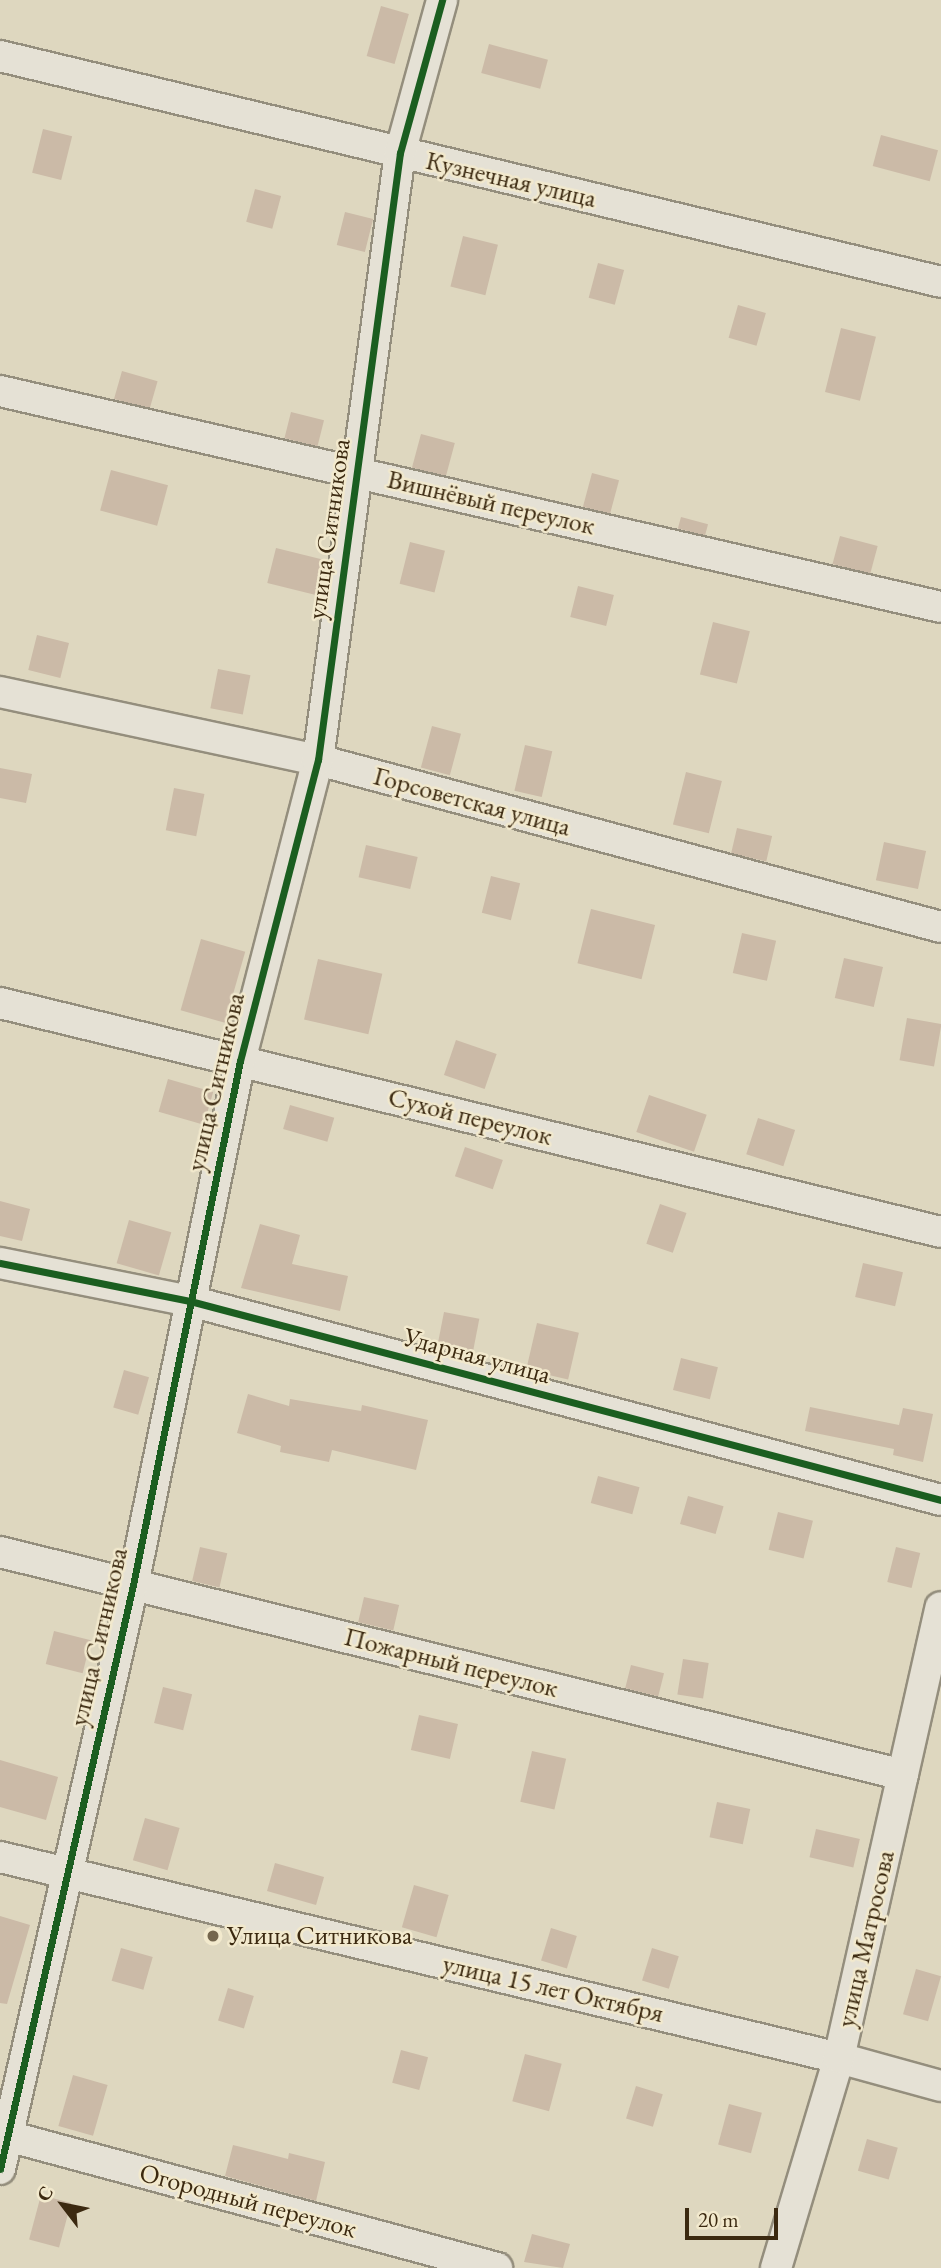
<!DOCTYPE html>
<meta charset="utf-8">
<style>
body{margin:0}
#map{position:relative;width:941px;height:2268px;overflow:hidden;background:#ded7bf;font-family:"EB Garamond",serif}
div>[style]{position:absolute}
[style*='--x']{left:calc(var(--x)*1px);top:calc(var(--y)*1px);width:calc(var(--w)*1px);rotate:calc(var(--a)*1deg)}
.building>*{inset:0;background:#cbbaa7;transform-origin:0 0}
.roads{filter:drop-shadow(2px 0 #948e7d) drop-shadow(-2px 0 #948e7d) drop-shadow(0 2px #948e7d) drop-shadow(0 -2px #948e7d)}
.street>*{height:30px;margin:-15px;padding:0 15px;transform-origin:15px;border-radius:15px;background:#e5e1d5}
.cycleway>*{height:7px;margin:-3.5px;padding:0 3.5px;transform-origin:3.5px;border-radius:3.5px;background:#1b5e20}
.dots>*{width:19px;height:19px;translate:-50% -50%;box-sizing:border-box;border:4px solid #f2e9cd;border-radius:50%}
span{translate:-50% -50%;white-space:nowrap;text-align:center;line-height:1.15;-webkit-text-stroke:5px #f2e9cd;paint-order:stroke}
.street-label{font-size:26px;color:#3b2910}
.poi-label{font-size:26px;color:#3b2910}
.left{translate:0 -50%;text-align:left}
.north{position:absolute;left:28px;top:2170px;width:70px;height:70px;-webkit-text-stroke:5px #f2e9cd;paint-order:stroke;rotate:302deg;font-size:19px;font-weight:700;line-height:28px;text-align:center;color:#3b2910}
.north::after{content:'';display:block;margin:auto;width:24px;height:32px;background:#3b2910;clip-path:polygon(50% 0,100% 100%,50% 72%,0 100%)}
.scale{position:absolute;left:685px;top:2208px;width:93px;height:32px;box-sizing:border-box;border:4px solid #3b2910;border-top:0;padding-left:9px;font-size:21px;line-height:24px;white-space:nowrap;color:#3b2910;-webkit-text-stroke:5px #f2e9cd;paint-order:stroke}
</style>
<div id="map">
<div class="building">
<div style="left:381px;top:6px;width:29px;height:52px;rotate:16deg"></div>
<div style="left:489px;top:44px;width:61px;height:30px;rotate:15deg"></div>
<div style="left:43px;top:129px;width:30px;height:45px;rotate:14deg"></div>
<div style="left:881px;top:135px;width:59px;height:32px;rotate:15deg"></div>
<div style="left:255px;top:189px;width:27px;height:34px;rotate:15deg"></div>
<div style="left:345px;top:212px;width:29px;height:34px;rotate:14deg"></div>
<div style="left:463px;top:236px;width:36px;height:52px;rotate:14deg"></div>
<div style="left:598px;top:263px;width:27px;height:36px;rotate:15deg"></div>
<div style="left:738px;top:305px;width:29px;height:34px;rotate:16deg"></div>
<div style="left:841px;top:328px;width:36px;height:66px;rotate:14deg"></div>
<div style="left:122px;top:371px;width:37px;height:29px;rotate:16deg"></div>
<div style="left:291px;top:412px;width:34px;height:27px;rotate:14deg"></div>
<div style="left:421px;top:434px;width:35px;height:35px;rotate:15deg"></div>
<div style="left:111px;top:470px;width:59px;height:42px;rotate:15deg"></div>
<div style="left:592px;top:473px;width:28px;height:35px;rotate:15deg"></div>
<div style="left:681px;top:517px;width:28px;height:12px;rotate:15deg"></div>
<div style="left:840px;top:536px;width:39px;height:29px;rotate:15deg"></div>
<div style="left:410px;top:542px;width:36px;height:43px;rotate:14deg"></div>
<div style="left:276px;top:548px;width:50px;height:36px;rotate:14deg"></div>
<div style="left:578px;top:586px;width:37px;height:32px;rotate:14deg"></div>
<div style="left:713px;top:622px;width:38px;height:54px;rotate:14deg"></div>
<div style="left:37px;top:635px;width:33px;height:36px;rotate:14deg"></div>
<div style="left:218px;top:669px;width:33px;height:40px;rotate:11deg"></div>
<div style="left:432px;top:726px;width:30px;height:43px;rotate:15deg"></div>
<div style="left:525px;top:745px;width:28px;height:47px;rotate:13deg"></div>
<div style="clip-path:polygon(0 768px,32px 774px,26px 803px,0 798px)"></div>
<div style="left:686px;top:772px;width:37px;height:54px;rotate:14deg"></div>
<div style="left:174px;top:788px;width:31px;height:43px;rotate:11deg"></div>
<div style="left:737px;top:828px;width:36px;height:26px;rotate:13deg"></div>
<div style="left:884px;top:842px;width:43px;height:39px;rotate:12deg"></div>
<div style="left:366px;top:845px;width:53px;height:33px;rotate:13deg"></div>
<div style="left:491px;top:876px;width:30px;height:38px;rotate:14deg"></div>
<div style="left:591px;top:909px;width:66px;height:56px;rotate:14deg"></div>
<div style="left:742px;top:933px;width:35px;height:41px;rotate:13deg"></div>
<div style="left:201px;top:939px;width:46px;height:74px;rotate:16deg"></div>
<div style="left:844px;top:958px;width:40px;height:41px;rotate:13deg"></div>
<div style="left:318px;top:959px;width:66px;height:62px;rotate:13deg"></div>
<div style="left:907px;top:1018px;width:35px;height:43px;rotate:10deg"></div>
<div style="left:456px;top:1040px;width:43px;height:37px;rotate:19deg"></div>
<div style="left:168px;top:1079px;width:47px;height:34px;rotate:16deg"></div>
<div style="left:649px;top:1095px;width:61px;height:39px;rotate:19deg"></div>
<div style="left:290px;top:1105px;width:46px;height:25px;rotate:16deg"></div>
<div style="left:758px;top:1118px;width:39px;height:38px;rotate:18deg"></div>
<div style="left:465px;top:1147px;width:40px;height:31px;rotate:19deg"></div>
<div style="clip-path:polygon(0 1201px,30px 1209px,22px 1241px,0 1236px)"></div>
<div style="left:660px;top:1204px;width:28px;height:42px;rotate:19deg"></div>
<div style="left:129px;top:1220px;width:44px;height:45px;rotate:16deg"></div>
<div style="clip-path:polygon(260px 1224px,300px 1235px,292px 1264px,348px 1276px,340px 1311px,241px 1288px)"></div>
<div style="left:863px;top:1263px;width:41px;height:35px;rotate:13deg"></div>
<div style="left:444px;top:1312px;width:36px;height:37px;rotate:11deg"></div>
<div style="left:537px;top:1323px;width:43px;height:48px;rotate:13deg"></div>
<div style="left:681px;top:1358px;width:38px;height:33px;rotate:14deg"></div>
<div style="left:124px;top:1370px;width:26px;height:39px;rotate:16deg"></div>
<div style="clip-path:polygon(248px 1394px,289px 1406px,290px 1399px,361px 1411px,362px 1405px,428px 1420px,416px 1470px,332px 1450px,329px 1462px,280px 1452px,281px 1446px,237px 1433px)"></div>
<div style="clip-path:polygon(810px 1407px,899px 1425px,903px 1408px,933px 1414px,923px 1462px,893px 1455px,894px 1449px,805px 1431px)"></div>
<div style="left:598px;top:1476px;width:43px;height:28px;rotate:15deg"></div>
<div style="left:688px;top:1496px;width:37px;height:29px;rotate:16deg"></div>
<div style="left:778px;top:1512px;width:36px;height:39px;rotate:14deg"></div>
<div style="left:200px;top:1547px;width:28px;height:35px;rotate:13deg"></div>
<div style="left:896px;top:1547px;width:25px;height:36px;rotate:14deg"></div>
<div style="left:364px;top:1597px;width:36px;height:26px;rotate:13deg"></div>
<div style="left:54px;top:1631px;width:38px;height:34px;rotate:14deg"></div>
<div style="left:683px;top:1659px;width:26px;height:36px;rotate:9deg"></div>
<div style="left:631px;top:1665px;width:34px;height:24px;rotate:14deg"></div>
<div style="left:163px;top:1687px;width:30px;height:37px;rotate:14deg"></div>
<div style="left:419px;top:1715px;width:40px;height:36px;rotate:13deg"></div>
<div style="left:532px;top:1751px;width:35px;height:52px;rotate:13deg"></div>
<div style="clip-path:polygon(0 1760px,58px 1777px,46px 1820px,0 1807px)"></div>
<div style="left:717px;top:1802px;width:34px;height:36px;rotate:12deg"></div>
<div style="left:145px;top:1818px;width:36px;height:44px;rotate:16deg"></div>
<div style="left:816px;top:1829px;width:45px;height:29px;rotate:13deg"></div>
<div style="left:275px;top:1863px;width:51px;height:29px;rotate:16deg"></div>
<div style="left:414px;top:1885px;width:36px;height:44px;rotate:16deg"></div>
<div style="clip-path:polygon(0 1916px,30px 1925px,7px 2004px,0 2003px)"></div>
<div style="left:551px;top:1928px;width:27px;height:34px;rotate:17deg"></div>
<div style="left:121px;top:1948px;width:33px;height:34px;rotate:16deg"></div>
<div style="left:652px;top:1948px;width:28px;height:34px;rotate:17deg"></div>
<div style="left:916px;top:1969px;width:26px;height:47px;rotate:16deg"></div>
<div style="left:228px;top:1988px;width:27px;height:34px;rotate:17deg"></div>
<div style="left:401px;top:2050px;width:28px;height:34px;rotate:15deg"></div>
<div style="left:525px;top:2054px;width:38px;height:49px;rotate:15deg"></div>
<div style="left:73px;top:2075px;width:36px;height:53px;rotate:16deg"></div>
<div style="left:636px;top:2086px;width:28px;height:34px;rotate:17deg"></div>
<div style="left:729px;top:2104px;width:34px;height:42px;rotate:15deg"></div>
<div style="left:867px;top:2139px;width:32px;height:33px;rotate:16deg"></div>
<div style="clip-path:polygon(233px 2145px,288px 2159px,289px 2153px,325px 2162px,316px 2201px,225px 2176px)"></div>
<div style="left:41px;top:2195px;width:31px;height:46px;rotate:15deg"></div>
<div style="clip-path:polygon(532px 2234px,570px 2244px,563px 2268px,524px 2262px)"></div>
</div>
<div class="roads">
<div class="street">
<div style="--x:0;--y:56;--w:968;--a:13.5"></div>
<div style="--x:0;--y:391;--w:965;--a:12.93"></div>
<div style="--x:0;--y:692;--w:325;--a:12.1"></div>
<div style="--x:318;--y:760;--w:645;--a:15.01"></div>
<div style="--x:0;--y:1003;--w:968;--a:13.68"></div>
<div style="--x:0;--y:1263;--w:194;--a:11.3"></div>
<div style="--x:190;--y:1301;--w:777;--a:14.84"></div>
<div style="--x:0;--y:1552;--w:930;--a:13.87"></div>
<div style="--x:0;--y:1857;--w:863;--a:13.47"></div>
<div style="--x:839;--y:2058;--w:106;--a:15.4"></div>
<div style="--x:0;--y:2134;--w:515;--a:15.09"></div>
<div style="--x:0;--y:2169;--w:599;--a:-77.17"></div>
<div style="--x:133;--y:1585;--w:535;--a:-78.46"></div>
<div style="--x:240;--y:1061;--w:311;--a:-75.5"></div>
<div style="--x:318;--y:760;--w:613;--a:-82.31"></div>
<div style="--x:400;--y:153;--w:159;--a:-74.6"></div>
<div style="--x:776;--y:2268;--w:219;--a:-73.3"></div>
<div style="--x:839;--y:2058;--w:462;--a:-77.3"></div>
</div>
</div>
<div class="cycleway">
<div style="--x:0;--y:1263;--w:194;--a:11.3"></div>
<div style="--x:190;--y:1301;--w:777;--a:14.84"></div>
<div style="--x:0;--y:2169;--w:599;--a:-77.17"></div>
<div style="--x:133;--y:1585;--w:535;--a:-78.46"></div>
<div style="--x:240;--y:1061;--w:311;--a:-75.5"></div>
<div style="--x:318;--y:760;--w:613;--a:-82.31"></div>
<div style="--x:400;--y:153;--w:159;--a:-74.6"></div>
</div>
<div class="dots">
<div style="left:213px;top:1936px;background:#74664d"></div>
</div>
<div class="street-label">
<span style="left:511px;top:180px;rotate:13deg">Кузнечная улица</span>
<span style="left:491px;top:503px;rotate:13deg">Вишнёвый переулок</span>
<span style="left:329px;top:529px;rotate:-82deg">улица Ситникова</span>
<span style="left:472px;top:802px;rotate:15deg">Горсоветская улица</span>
<span style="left:216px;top:1082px;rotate:-77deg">улица Ситникова</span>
<span style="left:470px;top:1117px;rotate:14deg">Сухой переулок</span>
<span style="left:477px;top:1356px;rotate:15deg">Ударная улица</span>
<span style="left:99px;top:1637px;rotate:-77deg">улица Ситникова</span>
<span style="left:451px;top:1663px;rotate:14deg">Пожарный переулок</span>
<span style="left:866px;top:1939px;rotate:-77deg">улица Матросова</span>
<span style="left:553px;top:1989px;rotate:13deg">улица 15 лет Октября</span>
<span style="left:248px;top:2201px;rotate:15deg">Огородный переулок</span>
</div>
<div class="poi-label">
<span class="left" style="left:227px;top:1936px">Улица Ситникова</span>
</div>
<div class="north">С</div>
<div class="scale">20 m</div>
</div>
